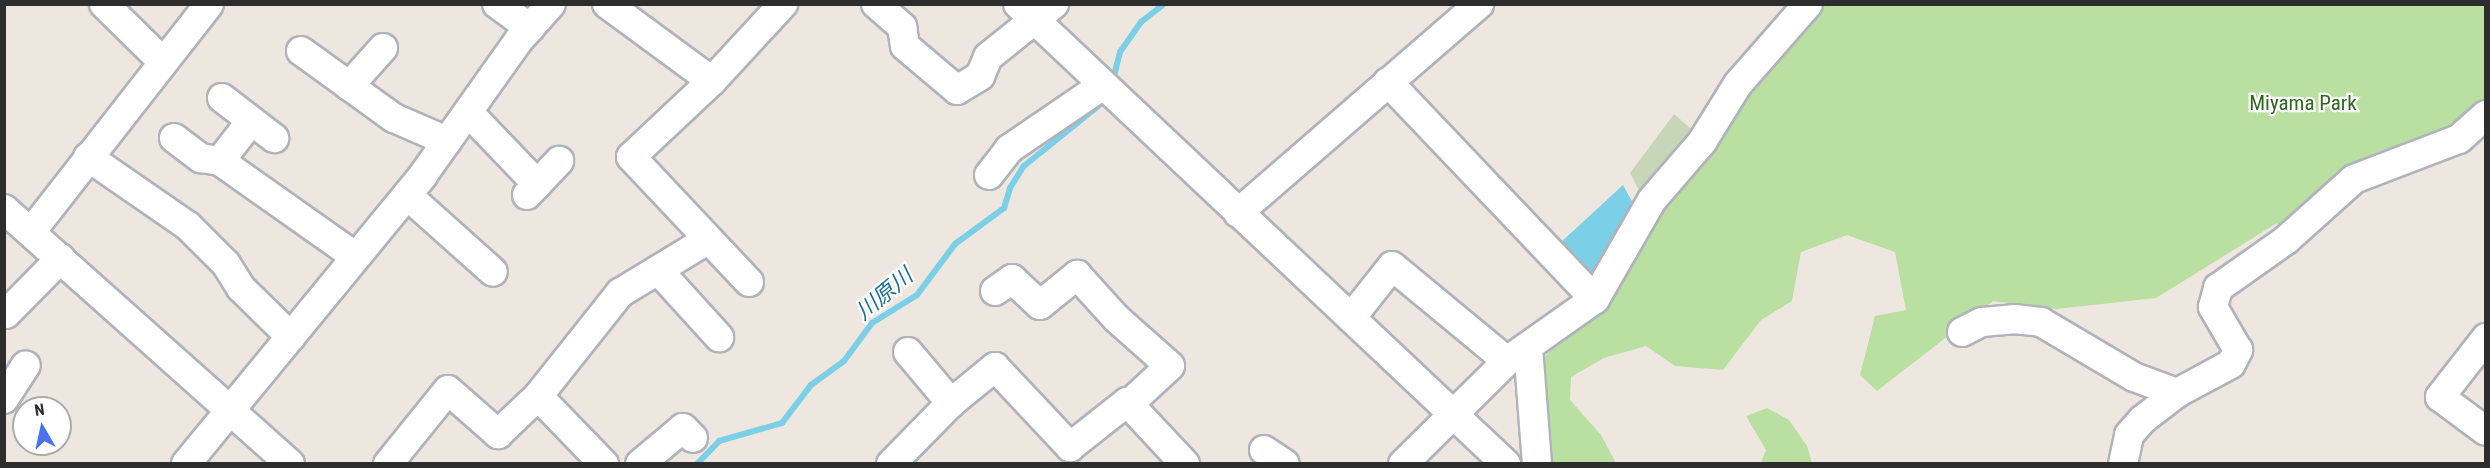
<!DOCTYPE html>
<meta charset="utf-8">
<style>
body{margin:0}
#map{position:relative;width:2490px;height:468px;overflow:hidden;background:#ede7e0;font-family:"Roboto Condensed","Noto Sans JP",sans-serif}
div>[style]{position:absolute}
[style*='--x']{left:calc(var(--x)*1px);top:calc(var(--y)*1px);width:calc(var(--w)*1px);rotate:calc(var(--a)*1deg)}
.green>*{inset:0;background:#b9dfa1}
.cemetery>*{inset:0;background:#c8d6b8}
.water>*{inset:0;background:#7bcfe7}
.stream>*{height:6px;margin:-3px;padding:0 3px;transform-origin:3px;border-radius:3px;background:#7bcfe7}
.roads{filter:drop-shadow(2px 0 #b0b3bc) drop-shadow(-2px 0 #b0b3bc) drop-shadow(0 2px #b0b3bc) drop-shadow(0 -2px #b0b3bc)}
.minor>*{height:28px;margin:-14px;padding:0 14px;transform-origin:14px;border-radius:14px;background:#fff}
span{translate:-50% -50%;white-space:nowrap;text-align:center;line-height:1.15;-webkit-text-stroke:4.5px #fff;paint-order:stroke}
.park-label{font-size:21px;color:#316620}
.water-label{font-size:22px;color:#177096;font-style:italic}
.frame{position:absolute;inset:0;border:6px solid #2d2d2d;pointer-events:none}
.north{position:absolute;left:12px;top:396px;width:60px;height:60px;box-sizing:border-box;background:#fff;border:2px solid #ababab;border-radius:50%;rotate:351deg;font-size:16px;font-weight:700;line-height:24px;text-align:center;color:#2d2d2d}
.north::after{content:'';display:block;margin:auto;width:21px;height:27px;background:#4c71ee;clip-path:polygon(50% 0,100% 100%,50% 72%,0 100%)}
</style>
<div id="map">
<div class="green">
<div style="clip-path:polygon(1826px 5px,2485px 5px,2485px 104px,2461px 125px,2283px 229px,2277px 223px,2156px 298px,2056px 309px,1993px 301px,1877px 391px,1860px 375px,1875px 316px,1906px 310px,1895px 252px,1847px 235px,1801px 252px,1792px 301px,1761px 320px,1723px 370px,1675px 366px,1646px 346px,1604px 358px,1571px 377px,1570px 400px,1601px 435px,1616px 463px,1549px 463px,1540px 361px,1599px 305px,1669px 197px,1792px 36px)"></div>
<div style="clip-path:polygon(1767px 408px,1789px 420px,1807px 446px,1812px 463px,1761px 463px,1766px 450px,1746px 416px)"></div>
</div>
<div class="cemetery">
<div style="clip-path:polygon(1674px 114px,1698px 135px,1643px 198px,1630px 173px)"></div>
</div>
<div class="water">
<div style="clip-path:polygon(1623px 185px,1634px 205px,1593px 278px,1559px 244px)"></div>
</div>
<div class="stream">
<div style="--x:1113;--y:80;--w:29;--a:-76"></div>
<div style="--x:1120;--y:52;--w:37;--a:-55"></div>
<div style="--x:1141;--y:22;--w:29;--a:-38"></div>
<div style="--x:697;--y:464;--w:32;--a:-46"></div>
<div style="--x:719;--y:441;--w:66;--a:-15.9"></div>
<div style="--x:782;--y:423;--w:48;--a:-52.7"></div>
<div style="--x:811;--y:385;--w:41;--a:-36"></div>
<div style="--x:844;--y:361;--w:47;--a:-53.6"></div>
<div style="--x:872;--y:323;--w:53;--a:-31.9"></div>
<div style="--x:917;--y:295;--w:64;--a:-53.3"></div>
<div style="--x:955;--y:244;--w:61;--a:-36.3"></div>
<div style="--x:1004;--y:208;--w:21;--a:-73"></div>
<div style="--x:1010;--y:188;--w:26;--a:-58"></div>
<div style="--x:1024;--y:166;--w:102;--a:-39"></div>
</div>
<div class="roads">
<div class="minor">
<div style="--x:104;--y:4;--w:81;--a:44.5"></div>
<div style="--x:497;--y:4;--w:41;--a:36"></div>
<div style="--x:607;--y:4;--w:130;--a:36.3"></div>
<div style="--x:876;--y:4;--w:35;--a:41"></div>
<div style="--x:902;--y:27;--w:19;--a:81"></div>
<div style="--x:905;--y:46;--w:68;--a:40.2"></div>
<div style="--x:957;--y:90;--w:27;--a:-31"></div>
<div style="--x:980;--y:76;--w:21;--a:-67"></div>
<div style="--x:988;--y:57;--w:85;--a:-38.8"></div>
<div style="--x:1018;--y:4;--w:671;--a:43.31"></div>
<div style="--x:301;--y:51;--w:115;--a:35.8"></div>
<div style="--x:394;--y:118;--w:58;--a:23.5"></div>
<div style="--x:1388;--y:82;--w:300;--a:46.4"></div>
<div style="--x:349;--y:86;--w:51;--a:-48.2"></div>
<div style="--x:222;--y:98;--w:66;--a:37.6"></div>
<div style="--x:468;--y:112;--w:100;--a:46.2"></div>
<div style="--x:251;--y:121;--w:51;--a:127.8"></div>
<div style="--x:220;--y:161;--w:166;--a:35.2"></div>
<div style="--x:174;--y:138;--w:34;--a:37"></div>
<div style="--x:201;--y:158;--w:19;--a:9"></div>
<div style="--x:88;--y:157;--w:121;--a:34.6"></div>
<div style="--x:188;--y:226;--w:54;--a:45"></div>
<div style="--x:226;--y:264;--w:28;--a:58"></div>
<div style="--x:241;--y:288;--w:70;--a:44.4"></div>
<div style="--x:989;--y:175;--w:33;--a:-52"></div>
<div style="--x:1009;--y:149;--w:114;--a:-34.2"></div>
<div style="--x:407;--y:195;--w:115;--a:41.8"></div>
<div style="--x:527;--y:195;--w:47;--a:-46.7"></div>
<div style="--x:4;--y:209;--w:383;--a:41.7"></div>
<div style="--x:1238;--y:213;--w:319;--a:-40.9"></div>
<div style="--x:31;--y:232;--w:289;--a:-52"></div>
<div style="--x:658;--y:270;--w:91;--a:47.7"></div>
<div style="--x:749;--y:282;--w:172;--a:-133.3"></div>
<div style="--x:631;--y:157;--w:111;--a:-43.2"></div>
<div style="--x:712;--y:81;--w:105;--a:-47.3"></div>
<div style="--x:995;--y:291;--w:21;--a:-35"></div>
<div style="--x:1012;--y:279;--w:38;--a:43"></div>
<div style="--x:1040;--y:305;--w:48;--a:-39"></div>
<div style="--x:1077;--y:275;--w:58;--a:47.8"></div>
<div style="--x:1116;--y:318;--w:72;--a:41.6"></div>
<div style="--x:1170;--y:366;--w:56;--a:137.2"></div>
<div style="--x:6;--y:314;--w:78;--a:-45.5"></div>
<div style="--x:1351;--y:318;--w:66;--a:-51.7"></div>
<div style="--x:1392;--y:266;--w:149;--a:39.6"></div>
<div style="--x:1962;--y:332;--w:22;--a:-27"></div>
<div style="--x:1982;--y:322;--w:32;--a:-5"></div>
<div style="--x:2014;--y:319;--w:27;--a:6"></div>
<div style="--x:2041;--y:322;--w:108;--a:30.6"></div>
<div style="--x:2134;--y:377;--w:46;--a:20.4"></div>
<div style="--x:2486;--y:338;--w:75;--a:127.9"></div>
<div style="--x:2440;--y:397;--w:57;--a:36.5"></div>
<div style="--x:1528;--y:347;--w:117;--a:85.6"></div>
<div style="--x:908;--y:352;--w:67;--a:49.9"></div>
<div style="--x:538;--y:396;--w:95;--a:45.9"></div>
<div style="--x:4;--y:399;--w:40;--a:-57.1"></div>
<div style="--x:1264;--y:450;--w:25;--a:34"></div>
<div style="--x:186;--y:464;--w:374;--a:-50.6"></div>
<div style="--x:423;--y:175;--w:166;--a:-54.6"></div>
<div style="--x:519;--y:40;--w:48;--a:-48.4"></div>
<div style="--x:388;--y:464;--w:95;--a:-51"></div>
<div style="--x:448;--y:390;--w:67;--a:41.3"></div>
<div style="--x:498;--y:434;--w:55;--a:-43.5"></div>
<div style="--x:538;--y:396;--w:132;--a:-51.5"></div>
<div style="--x:620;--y:293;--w:102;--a:-31.3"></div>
<div style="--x:640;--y:464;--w:56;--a:-39.9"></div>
<div style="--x:683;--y:428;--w:14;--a:45"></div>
<div style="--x:891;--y:464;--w:86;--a:-45.5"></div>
<div style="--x:951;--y:403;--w:57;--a:-39.3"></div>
<div style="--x:995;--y:367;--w:110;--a:46.8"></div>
<div style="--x:1070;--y:447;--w:73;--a:-38.3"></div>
<div style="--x:1127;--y:402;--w:85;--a:46.9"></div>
<div style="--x:1403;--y:464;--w:146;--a:-44.7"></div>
<div style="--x:1507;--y:361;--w:108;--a:-35.2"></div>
<div style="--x:1595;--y:299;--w:114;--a:-60.1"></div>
<div style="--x:1652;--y:200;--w:77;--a:-49.2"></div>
<div style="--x:1702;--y:142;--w:68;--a:-58.2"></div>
<div style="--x:1738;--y:84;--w:106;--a:-48.8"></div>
<div style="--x:2123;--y:464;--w:30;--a:-78"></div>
<div style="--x:2129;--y:435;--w:20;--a:-49"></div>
<div style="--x:2142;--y:420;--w:44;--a:-37.6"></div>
<div style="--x:2177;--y:393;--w:61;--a:-28.2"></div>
<div style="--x:2231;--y:364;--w:16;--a:-63"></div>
<div style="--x:2238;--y:350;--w:50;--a:-120.2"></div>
<div style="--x:2213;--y:307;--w:20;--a:-75"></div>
<div style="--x:2218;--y:288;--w:83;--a:-35.2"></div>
<div style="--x:2286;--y:240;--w:91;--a:-41.9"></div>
<div style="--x:2354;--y:179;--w:112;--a:-20.9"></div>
<div style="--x:2459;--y:139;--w:36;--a:-42"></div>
</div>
</div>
<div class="park-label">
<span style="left:2303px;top:103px">Miyama Park</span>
</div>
<div class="water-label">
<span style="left:884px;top:294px;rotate:-40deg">川原川</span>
</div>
<div class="frame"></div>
<div class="north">N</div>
</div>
